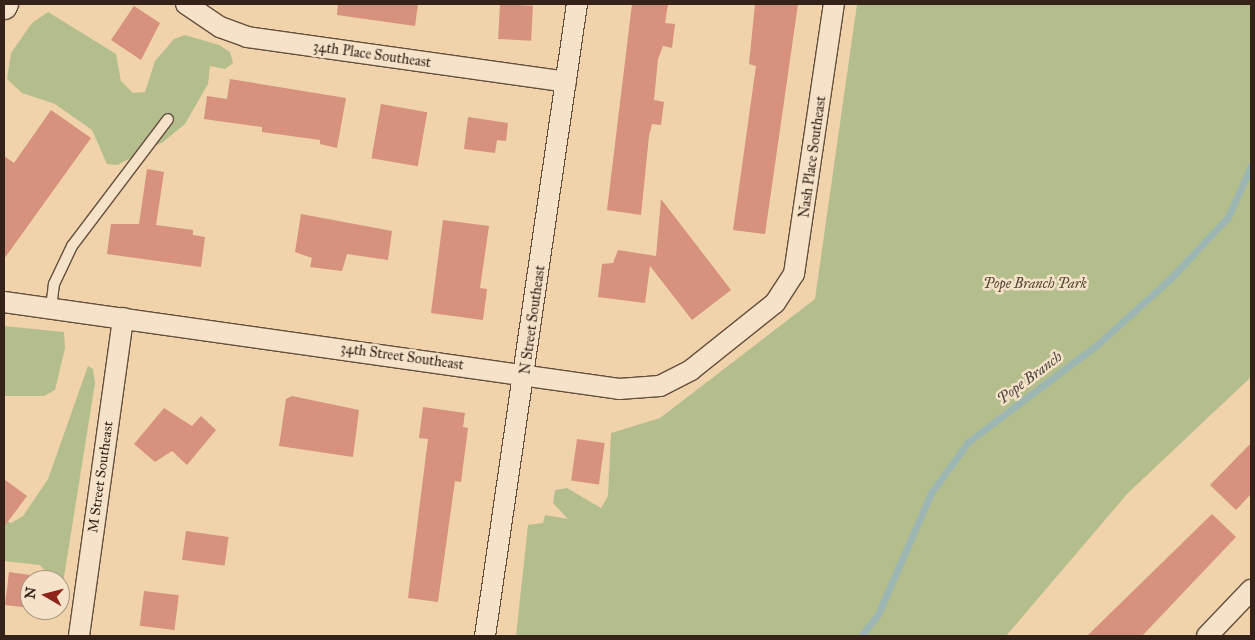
<!DOCTYPE html>
<style>
body{margin:0}
#map{position:relative;width:1255px;height:640px;overflow:hidden;background:#f0d3aa;font-family:"IM FELL Great Primer",serif}
div>[style]{position:absolute}
[style*='--x']{left:calc(var(--x)*1px);top:calc(var(--y)*1px);width:calc(var(--w)*1px);rotate:calc(var(--a)*1deg)}
.green>*{inset:0;background:#b4be8d}
.stream>*{height:7px;margin:-3.5px;padding:0 3.5px;transform-origin:3.5px;border-radius:3.5px;background:#9db6b2}
.building>*{inset:0;background:#d6917f;transform-origin:0 0}
.roads{filter:drop-shadow(1px 0 #644f3e) drop-shadow(-1px 0 #644f3e) drop-shadow(0 1px #644f3e) drop-shadow(0 -1px #644f3e)}
.service>*{height:10px;margin:-5px;padding:0 5px;transform-origin:5px;border-radius:5px;background:#f5e2c8}
.minor>*{height:20px;margin:-10px;padding:0 10px;transform-origin:10px;border-radius:10px;background:#f5e2c8}
.tertiary>*{height:25px;margin:-12.5px;padding:0 12.5px;transform-origin:12.5px;border-radius:12.5px;background:#f5e2c8}
span{translate:-50% -50%;white-space:nowrap;text-align:center;line-height:1.15;-webkit-text-stroke:5px #f5e2c8;paint-order:stroke}
.street-label{font-size:14px;color:#35231a}
.park-label{font-size:14px;color:#554a37;font-style:italic}
.water-label{font-size:15px;color:#4f4840;font-style:italic}
.frame{position:absolute;inset:0;border:5px solid #35231a;pointer-events:none}
.north{position:absolute;left:20px;top:570px;width:50px;height:50px;box-sizing:border-box;background:#f5e2c8;border:1px solid #a89682;border-radius:50%;rotate:278deg;font-size:14px;font-weight:700;line-height:20px;text-align:center;color:#35231a}
.north::after{content:'';display:block;margin:auto;width:18px;height:22px;background:#8f2418;clip-path:polygon(50% 0,100% 100%,50% 72%,0 100%)}
</style>
<div id="map">
<div class="green">
<div style="clip-path:polygon(857px 4px,1251px 4px,1251px 377px,1128px 493px,1006px 636px,516px 636px,528px 525px,543px 523px,545px 515px,568px 519px,553px 503px,555px 490px,567px 488px,601px 508px,608px 496px,611px 433px,660px 418px,815px 299px)"></div>
<div style="clip-path:polygon(48px 12px,116px 54px,121px 81px,133px 93px,145px 92px,155px 61px,174px 39px,185px 35px,219px 45px,230px 52px,233px 63px,225px 69px,210px 66px,208px 84px,185px 124px,163px 142px,117px 165px,107px 164px,92px 130px,55px 104px,22px 93px,7px 79px,11px 53px,32px 23px)"></div>
<div style="clip-path:polygon(4px 326px,64px 332px,65px 348px,55px 390px,44px 396px,4px 396px)"></div>
<div style="clip-path:polygon(88px 366px,93px 369px,95px 383px,60px 602px,60px 580px,52px 580px,40px 565px,4px 561px,4px 520px,11px 523px,23px 516px,48px 479px)"></div>
</div>
<div class="stream">
<div style="--x:861;--y:636;--w:28;--a:-52"></div>
<div style="--x:878;--y:614;--w:132;--a:-66.3"></div>
<div style="--x:931;--y:493;--w:63;--a:-54"></div>
<div style="--x:968;--y:442;--w:163;--a:-37"></div>
<div style="--x:1098;--y:344;--w:98;--a:-42.1"></div>
<div style="--x:1171;--y:278;--w:83;--a:-46.9"></div>
<div style="--x:1228;--y:217;--w:56;--a:-65.7"></div>
</div>
<div class="building">
<div style="clip-path:polygon(338px 4px,418px 4px,415px 26px,337px 15px)"></div>
<div style="left:500px;top:4px;width:33px;height:35px;rotate:3deg"></div>
<div style="clip-path:polygon(632px 4px,668px 4px,665px 23px,675px 24px,672px 48px,663px 46px,658px 59px,654px 100px,664px 102px,661px 125px,652px 124px,649px 136px,641px 215px,607px 210px)"></div>
<div style="clip-path:polygon(755px 4px,798px 4px,765px 234px,733px 230px,756px 66px,749px 64px)"></div>
<div style="clip-path:polygon(134px 6px,160px 23px,141px 60px,111px 40px)"></div>
<div style="clip-path:polygon(230px 79px,346px 98px,337px 148px,320px 144px,320px 140px,262px 132px,262px 127px,204px 119px,207px 96px,227px 99px)"></div>
<div style="left:381px;top:104px;width:47px;height:55px;rotate:10deg"></div>
<div style="clip-path:polygon(51px 110px,91px 138px,4px 259px,4px 156px,14px 163px)"></div>
<div style="clip-path:polygon(468px 117px,508px 123px,506px 141px,497px 140px,495px 153px,464px 149px)"></div>
<div style="clip-path:polygon(147px 169px,164px 172px,156px 225px,193px 230px,193px 235px,205px 237px,201px 267px,107px 254px,111px 224px,139px 224px)"></div>
<div style="clip-path:polygon(661px 199px,731px 290px,692px 320px,650px 266px,645px 303px,598px 297px,602px 264px,613px 263px,618px 250px,656px 256px)"></div>
<div style="clip-path:polygon(301px 214px,392px 231px,388px 260px,347px 254px,342px 271px,310px 267px,312px 258px,295px 252px)"></div>
<div style="clip-path:polygon(443px 220px,489px 226px,480px 288px,487px 289px,483px 320px,431px 313px)"></div>
<div style="clip-path:polygon(292px 396px,359px 410px,353px 457px,279px 446px,286px 399px)"></div>
<div style="clip-path:polygon(423px 407px,465px 413px,463px 427px,468px 428px,461px 482px,455px 481px,438px 602px,408px 598px,428px 439px,419px 438px)"></div>
<div style="clip-path:polygon(164px 408px,192px 426px,201px 416px,216px 430px,187px 465px,172px 451px,155px 462px,134px 444px)"></div>
<div style="left:577px;top:439px;width:28px;height:42px;rotate:8deg"></div>
<div style="clip-path:polygon(1251px 443px,1251px 494px,1236px 510px,1210px 485px)"></div>
<div style="clip-path:polygon(4px 479px,27px 496px,4px 527px)"></div>
<div style="clip-path:polygon(1212px 514px,1236px 537px,1142px 636px,1087px 636px)"></div>
<div style="left:186px;top:531px;width:43px;height:29px;rotate:8deg"></div>
<div style="clip-path:polygon(9px 572px,30px 575px,30px 608px,5px 605px)"></div>
<div style="left:144px;top:591px;width:35px;height:35px;rotate:7deg"></div>
</div>
<div class="roads">
<div class="service">
<div style="--x:51;--y:308;--w:24;--a:-83"></div>
<div style="--x:54;--y:284;--w:42;--a:-64.7"></div>
<div style="--x:72;--y:246;--w:159;--a:-52.9"></div>
</div>
<div class="minor">
<div style="--x:186;--y:4;--w:41;--a:34.1"></div>
<div style="--x:220;--y:27;--w:29;--a:20"></div>
<div style="--x:247;--y:37;--w:322;--a:8"></div>
<div style="--x:4;--y:302;--w:621;--a:8.05"></div>
<div style="--x:619;--y:389;--w:41;--a:-4.2"></div>
<div style="--x:660;--y:386;--w:35;--a:-27"></div>
<div style="--x:691;--y:370;--w:107;--a:-38.6"></div>
<div style="--x:775;--y:303;--w:35;--a:-57"></div>
<div style="--x:794;--y:274;--w:273;--a:-81.6"></div>
<div style="--x:79;--y:636;--w:321;--a:-82.1"></div>
<div style="--x:485;--y:636;--w:639;--a:-81.72"></div>
<div style="--x:1207;--y:636;--w:64;--a:-46.3"></div>
</div>
<div class="tertiary">
<div style="--x:4;--y:6;--w:2;--a:-63"></div>
</div>
</div>
<div class="street-label">
<span style="left:372px;top:55px;rotate:8deg">34th Place Southeast</span>
<span style="left:813px;top:157px;rotate:-82deg">Nash Place Southeast</span>
<span style="left:533px;top:320px;rotate:-82deg">N Street Southeast</span>
<span style="left:402px;top:357px;rotate:8deg">34th Street Southeast</span>
<span style="left:101px;top:477px;rotate:-82deg">M Street Southeast</span>
</div>
<div class="park-label">
<span style="left:1035px;top:284px">Pope Branch Park</span>
</div>
<div class="water-label">
<span style="left:1030px;top:378px;rotate:-37deg">Pope Branch</span>
</div>
<div class="frame"></div>
<div class="north">N</div>
</div>
